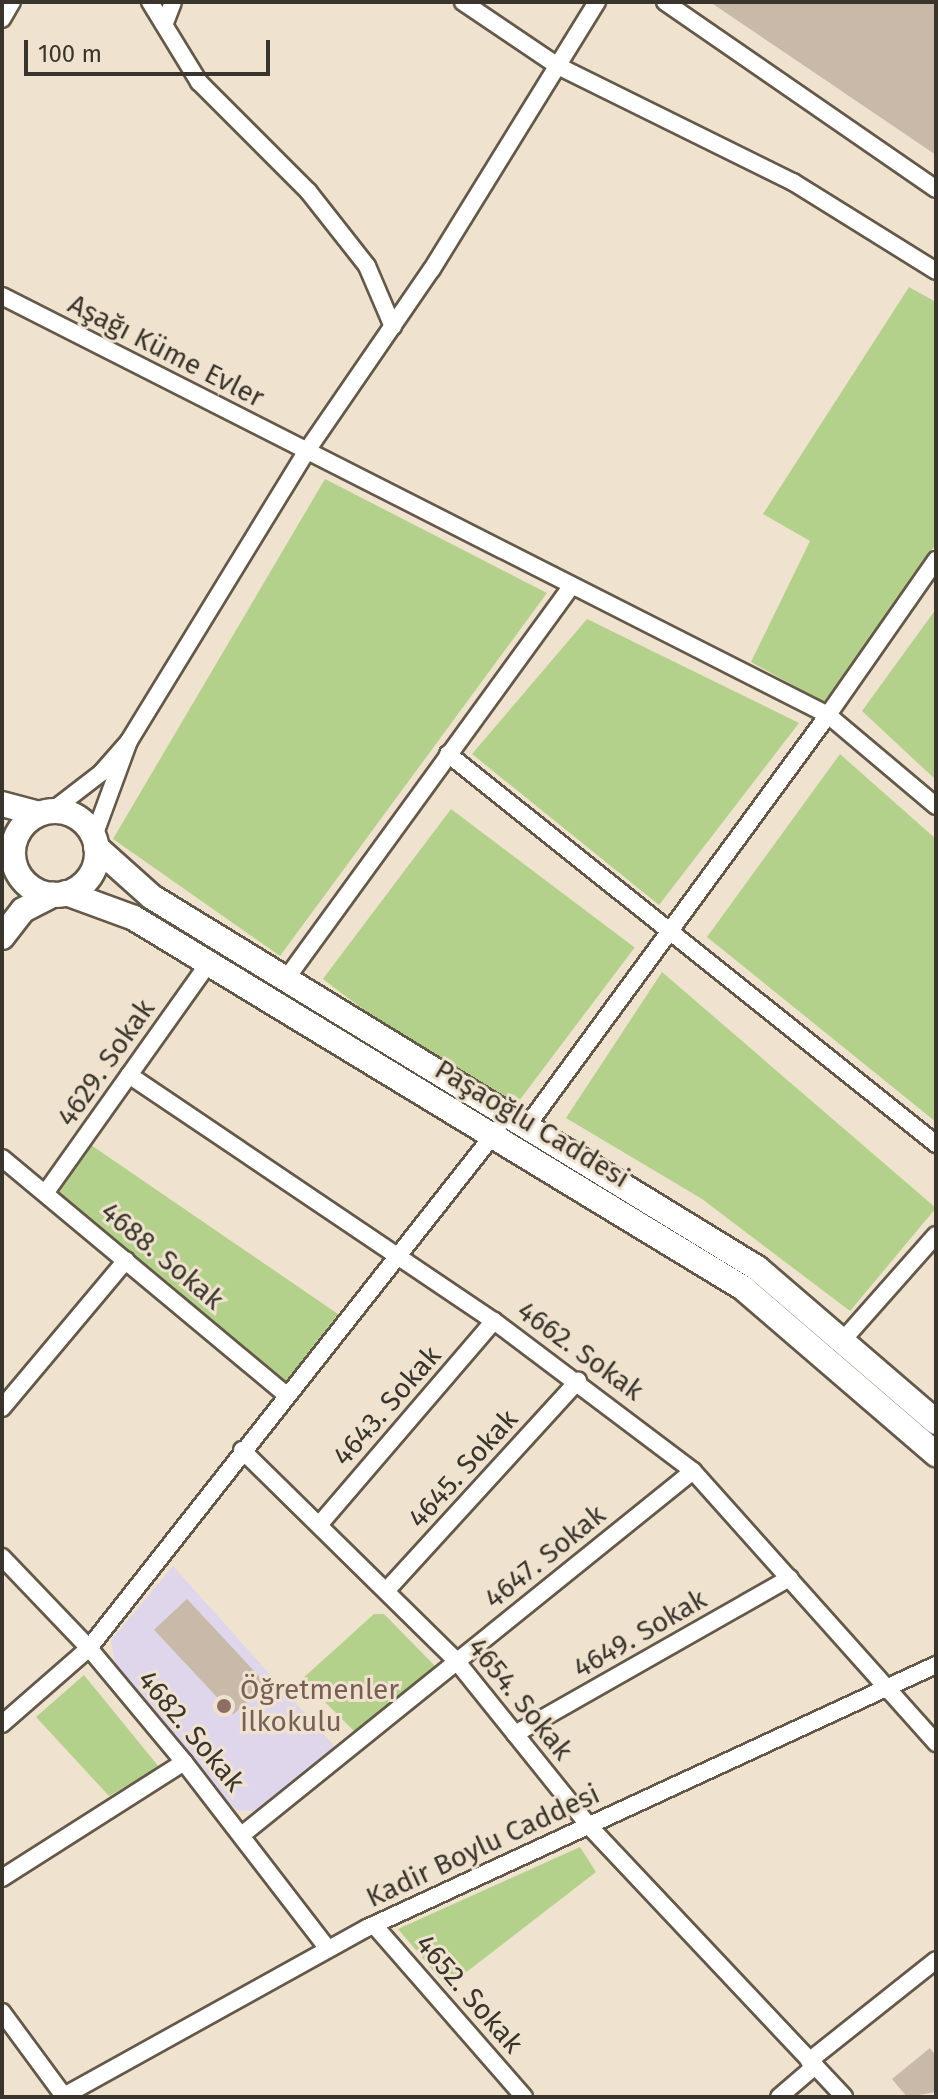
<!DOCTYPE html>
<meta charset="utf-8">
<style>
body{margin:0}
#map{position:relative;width:938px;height:2099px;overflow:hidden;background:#efe3cf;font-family:"Fira Sans",sans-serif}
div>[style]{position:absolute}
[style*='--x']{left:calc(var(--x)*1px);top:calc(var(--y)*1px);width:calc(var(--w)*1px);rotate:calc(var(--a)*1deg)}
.education>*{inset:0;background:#dfd6eb}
.green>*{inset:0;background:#b4d18b;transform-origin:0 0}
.building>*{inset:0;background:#c8b9a8;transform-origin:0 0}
.roads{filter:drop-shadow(2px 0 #645949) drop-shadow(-2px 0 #645949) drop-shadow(0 2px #645949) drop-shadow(0 -2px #645949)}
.street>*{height:16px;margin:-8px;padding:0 8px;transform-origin:8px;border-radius:8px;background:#fff}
.secondary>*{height:24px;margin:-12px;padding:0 12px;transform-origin:12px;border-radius:12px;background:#fff}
.secondary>.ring{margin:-12px;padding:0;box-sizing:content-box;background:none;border:24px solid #fff;border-radius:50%}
.dots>*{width:22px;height:22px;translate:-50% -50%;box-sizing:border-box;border:4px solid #efe3cf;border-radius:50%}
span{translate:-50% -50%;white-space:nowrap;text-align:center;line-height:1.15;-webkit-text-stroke:6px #efe3cf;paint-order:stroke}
.street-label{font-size:28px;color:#39342c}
.education-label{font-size:28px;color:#785e54}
.left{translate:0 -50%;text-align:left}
.frame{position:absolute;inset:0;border:4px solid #39342c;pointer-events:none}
.scale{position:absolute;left:24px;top:40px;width:246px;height:36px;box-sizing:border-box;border:4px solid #39342c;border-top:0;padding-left:10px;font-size:24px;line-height:28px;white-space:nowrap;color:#39342c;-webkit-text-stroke:6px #efe3cf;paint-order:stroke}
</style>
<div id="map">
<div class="education">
<div style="clip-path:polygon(173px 1566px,336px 1748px,254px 1811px,237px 1810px,224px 1798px,115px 1665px,111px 1640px)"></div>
</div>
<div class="green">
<div style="clip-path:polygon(909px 287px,936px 302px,936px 544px,825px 703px,751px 662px,810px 541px,763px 514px)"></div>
<div style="clip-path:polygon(325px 479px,547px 593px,280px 956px,113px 839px)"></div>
<div style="clip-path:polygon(936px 609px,936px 780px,862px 711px)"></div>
<div style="clip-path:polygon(587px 619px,799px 723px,659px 905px,472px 754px)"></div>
<div style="clip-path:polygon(840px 754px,936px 839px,936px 1122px,707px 937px)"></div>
<div style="left:451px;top:809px;width:230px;height:213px;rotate:37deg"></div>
<div style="clip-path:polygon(662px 972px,936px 1208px,850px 1311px,702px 1199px,566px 1118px)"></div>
<div style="clip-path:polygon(91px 1145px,338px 1314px,284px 1384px,59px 1193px)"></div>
<div style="clip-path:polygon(374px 1614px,384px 1614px,436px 1667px,355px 1732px,302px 1679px)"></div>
<div style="clip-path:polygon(84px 1675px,159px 1767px,109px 1796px,36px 1717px)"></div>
<div style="clip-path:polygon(580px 1847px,596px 1872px,447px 1987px,398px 1929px)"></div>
</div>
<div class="building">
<div style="clip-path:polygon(710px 2px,936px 2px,936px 155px,784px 52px)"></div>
<div style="left:187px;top:1599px;width:116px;height:45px;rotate:47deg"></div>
<div style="clip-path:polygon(930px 2048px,936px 2056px,936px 2092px,907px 2097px,892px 2079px)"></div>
</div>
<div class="roads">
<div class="street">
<div style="--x:150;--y:2;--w:94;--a:58.5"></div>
<div style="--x:199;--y:82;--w:154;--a:45"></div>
<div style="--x:308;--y:191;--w:95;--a:51.8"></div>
<div style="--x:367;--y:266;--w:66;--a:66.9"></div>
<div style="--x:463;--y:2;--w:115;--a:34"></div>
<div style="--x:558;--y:66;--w:262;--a:26.3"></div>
<div style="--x:793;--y:182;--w:168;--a:31.9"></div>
<div style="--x:665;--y:2;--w:329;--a:34.6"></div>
<div style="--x:2;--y:19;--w:20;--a:-60"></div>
<div style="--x:165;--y:23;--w:22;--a:-69"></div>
<div style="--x:2;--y:296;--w:926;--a:26.9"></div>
<div style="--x:828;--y:715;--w:509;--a:126.22"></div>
<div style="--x:936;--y:560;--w:189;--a:124.9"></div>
<div style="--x:828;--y:715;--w:141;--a:40.1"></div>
<div style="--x:129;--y:741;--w:339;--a:-58.5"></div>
<div style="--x:306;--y:452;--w:222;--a:-55.5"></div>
<div style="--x:432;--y:269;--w:314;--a:-58.3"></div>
<div style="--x:448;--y:754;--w:625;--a:38.63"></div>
<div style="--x:53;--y:810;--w:61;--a:-37.6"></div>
<div style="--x:101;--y:773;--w:43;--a:-48.8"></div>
<div style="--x:129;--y:741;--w:101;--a:110.2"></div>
<div style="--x:286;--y:979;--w:486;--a:-54"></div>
<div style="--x:129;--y:1075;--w:440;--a:34"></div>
<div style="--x:494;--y:1321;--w:249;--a:37"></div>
<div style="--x:693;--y:1471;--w:365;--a:48.2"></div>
<div style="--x:2;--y:1158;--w:370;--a:39.8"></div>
<div style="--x:46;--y:1192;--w:281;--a:-54.6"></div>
<div style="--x:843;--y:1340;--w:140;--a:-48.5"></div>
<div style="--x:2;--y:1408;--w:193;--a:-50"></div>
<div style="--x:242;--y:1450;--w:297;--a:44.5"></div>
<div style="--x:454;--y:1658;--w:216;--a:51.2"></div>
<div style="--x:589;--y:1826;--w:372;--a:46.7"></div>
<div style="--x:319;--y:1525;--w:269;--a:-49.4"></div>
<div style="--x:2;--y:1557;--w:126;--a:46.3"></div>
<div style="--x:89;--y:1648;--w:148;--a:50.2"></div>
<div style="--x:184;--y:1762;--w:235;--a:52.4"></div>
<div style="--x:386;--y:1591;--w:285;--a:-47.6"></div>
<div style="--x:2;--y:1724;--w:116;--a:-41.1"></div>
<div style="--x:89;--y:1648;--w:661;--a:-51.76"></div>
<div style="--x:515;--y:1734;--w:316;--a:-29.6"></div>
<div style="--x:243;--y:1834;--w:578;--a:-38.89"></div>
<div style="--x:2;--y:1878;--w:216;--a:-32.5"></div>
<div style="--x:374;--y:1925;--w:228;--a:48.9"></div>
<div style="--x:2;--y:2012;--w:104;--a:53.6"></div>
<div style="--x:809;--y:2061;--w:162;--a:-38.5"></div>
<div style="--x:62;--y:2097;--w:349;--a:-29"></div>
<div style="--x:367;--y:1928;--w:627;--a:-24.81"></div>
<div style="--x:779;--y:2097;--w:48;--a:-40.7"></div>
</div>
<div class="secondary">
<div style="--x:2;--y:804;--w:38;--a:15"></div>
<div class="ring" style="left:13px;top:811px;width:60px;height:60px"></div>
<div style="--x:96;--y:847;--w:75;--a:41.8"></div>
<div style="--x:152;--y:897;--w:710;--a:31.52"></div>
<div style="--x:757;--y:1268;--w:236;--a:40.7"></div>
<div style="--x:66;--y:893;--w:72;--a:20.2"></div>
<div style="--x:134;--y:918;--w:713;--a:31.28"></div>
<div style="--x:743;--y:1288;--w:255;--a:40.7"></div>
<div style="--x:2;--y:937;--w:34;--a:-52"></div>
<div style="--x:23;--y:910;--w:34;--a:-27"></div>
</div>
</div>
<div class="dots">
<div style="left:224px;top:1706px;background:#8d6e63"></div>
</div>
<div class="street-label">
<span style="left:166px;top:351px;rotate:27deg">Aşağı Küme Evler</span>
<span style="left:106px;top:1063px;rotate:-55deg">4629. Sokak</span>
<span style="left:532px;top:1124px;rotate:31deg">Paşaoğlu Caddesi</span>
<span style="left:162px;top:1256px;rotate:40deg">4688. Sokak</span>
<span style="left:580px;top:1351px;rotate:36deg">4662. Sokak</span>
<span style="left:387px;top:1406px;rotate:-49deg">4643. Sokak</span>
<span style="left:463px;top:1469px;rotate:-48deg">4645. Sokak</span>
<span style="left:545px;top:1557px;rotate:-39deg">4647. Sokak</span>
<span style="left:640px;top:1634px;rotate:-30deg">4649. Sokak</span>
<span style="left:520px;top:1699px;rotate:51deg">4654. Sokak</span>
<span style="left:191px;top:1731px;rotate:50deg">4682. Sokak</span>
<span style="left:483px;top:1846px;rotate:-25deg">Kadir Boylu Caddesi</span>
<span style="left:469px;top:1994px;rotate:49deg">4652. Sokak</span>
</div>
<div class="education-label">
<span class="left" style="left:240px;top:1706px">Öğretmenler<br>İlkokulu</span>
</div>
<div class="frame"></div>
<div class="scale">100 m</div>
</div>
